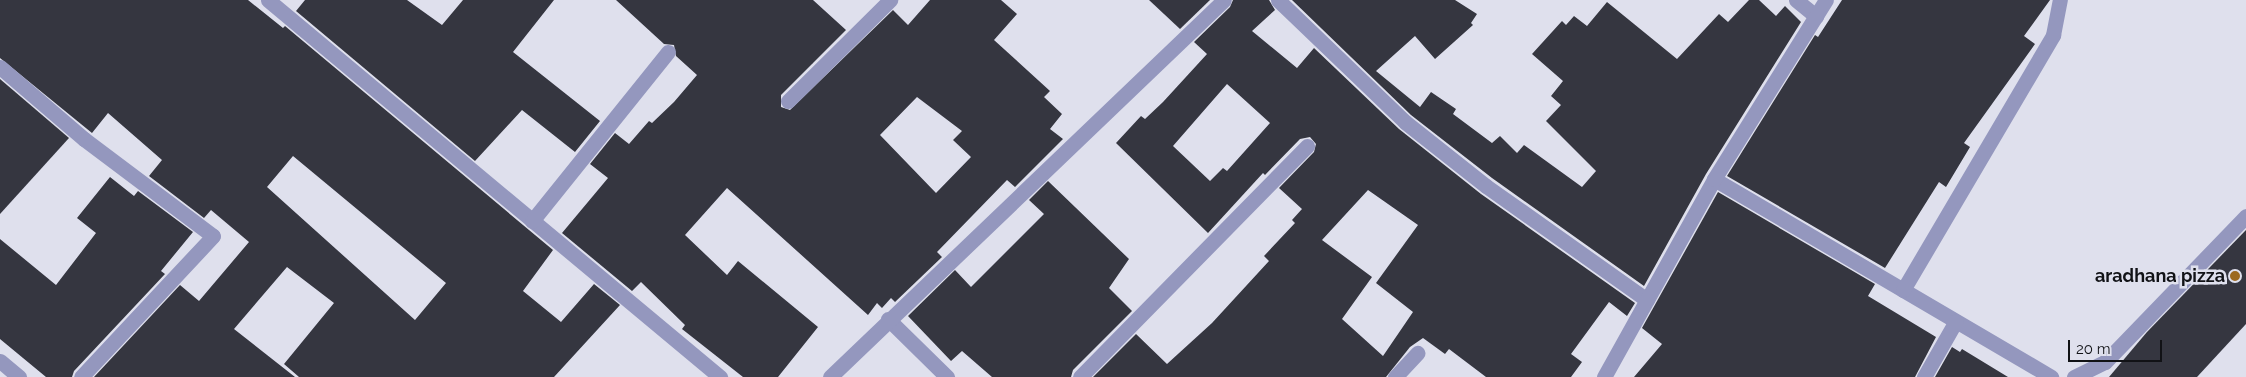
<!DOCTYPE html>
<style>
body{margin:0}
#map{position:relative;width:2246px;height:377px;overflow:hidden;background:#dfe0ed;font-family:Raleway,sans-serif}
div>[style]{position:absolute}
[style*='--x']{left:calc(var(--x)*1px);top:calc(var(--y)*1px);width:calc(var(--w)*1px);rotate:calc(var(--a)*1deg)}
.building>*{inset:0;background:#353640}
.minor>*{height:15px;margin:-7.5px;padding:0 7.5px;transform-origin:7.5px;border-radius:7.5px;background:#9497be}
.dots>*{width:14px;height:14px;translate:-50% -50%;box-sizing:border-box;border:2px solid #dfe0ed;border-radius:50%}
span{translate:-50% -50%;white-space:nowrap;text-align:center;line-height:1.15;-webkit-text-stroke:5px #dfe0ed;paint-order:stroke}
.poi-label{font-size:18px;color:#111216;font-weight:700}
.right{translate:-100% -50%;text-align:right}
.scale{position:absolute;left:2068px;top:340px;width:94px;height:22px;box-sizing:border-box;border:2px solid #111216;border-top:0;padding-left:6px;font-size:15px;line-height:18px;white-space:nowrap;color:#111216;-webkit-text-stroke:4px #dfe0ed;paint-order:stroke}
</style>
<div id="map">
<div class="building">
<div style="clip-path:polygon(evenodd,0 0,248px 0,283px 28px,285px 26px,553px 250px,523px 291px,561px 322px,594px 284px,620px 305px,554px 377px,299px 377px,284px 364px,334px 303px,287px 267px,234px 329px,295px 377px,94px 377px,180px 285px,199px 301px,249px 242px,211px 210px,204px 218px,149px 176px,162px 160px,108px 113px,92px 133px,0 58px,0 0,293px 156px,446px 283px,415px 320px,267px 187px,293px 156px)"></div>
<div style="clip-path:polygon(305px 0,407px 0,442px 25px,463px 0,554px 0,513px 52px,600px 121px,575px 152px,522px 110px,475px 161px,296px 11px)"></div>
<div style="clip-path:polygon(evenodd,616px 0,813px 0,846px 30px,781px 95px,781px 107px,790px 110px,893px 10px,908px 25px,930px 0,1001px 0,1017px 14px,994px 40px,1050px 91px,1044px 97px,1062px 114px,1050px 129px,1063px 139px,1015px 187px,1007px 180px,937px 252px,942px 257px,895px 302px,891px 298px,882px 308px,877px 303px,868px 315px,727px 188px,685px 235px,727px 275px,738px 261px,818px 327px,778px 377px,743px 377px,682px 329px,685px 325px,641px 282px,632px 291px,562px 233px,608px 178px,590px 164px,615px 133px,629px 144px,649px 121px,652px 123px,674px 102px,697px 75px,676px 56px,674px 45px,664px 44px,616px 0,917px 97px,962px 131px,953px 140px,971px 157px,936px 193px,880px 135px,917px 97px)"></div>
<div style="clip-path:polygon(1149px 0,1210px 0,1180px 29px)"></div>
<div style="clip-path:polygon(evenodd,1233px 0,1269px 0,1275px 10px,1252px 31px,1297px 68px,1314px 48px,1399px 129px,1481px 194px,1635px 303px,1627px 316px,1609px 302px,1571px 354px,1582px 362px,1571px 377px,1486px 377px,1449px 349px,1445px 354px,1423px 338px,1410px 347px,1386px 377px,1093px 377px,1136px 334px,1167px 364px,1212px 323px,1269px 261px,1264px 256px,1295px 223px,1292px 220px,1302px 209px,1279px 188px,1314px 152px,1316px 144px,1310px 137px,1300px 139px,1265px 175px,1263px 173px,1208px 233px,1116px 143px,1141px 116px,1145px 119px,1163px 102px,1207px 54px,1194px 42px,1230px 7px,1233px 0,1227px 84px,1270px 123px,1227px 171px,1223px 168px,1210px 181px,1173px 146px,1227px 84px,1233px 0,1368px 190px,1418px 225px,1376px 283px,1413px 312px,1383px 356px,1342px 319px,1372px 277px,1322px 240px,1368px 190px)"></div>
<div style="clip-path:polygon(1292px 0,1455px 0,1477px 14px,1471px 23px,1473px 25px,1435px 59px,1415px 36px,1376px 71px,1420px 107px,1431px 92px,1456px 109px,1453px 114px,1492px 143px,1500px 136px,1517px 153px,1524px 145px,1582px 187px,1596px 171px,1546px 121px,1561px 105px,1551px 96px,1563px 81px,1532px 54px,1562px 21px,1566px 25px,1574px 16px,1587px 26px,1607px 2px,1677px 59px,1719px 14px,1728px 22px,1749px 0,1759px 0,1776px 16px,1785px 6px,1801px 22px,1706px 174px,1644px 286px,1492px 178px,1411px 115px)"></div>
<div style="clip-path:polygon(1842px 0,2050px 0,2024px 36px,2035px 44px,1964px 143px,1970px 147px,1946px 187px,1939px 182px,1885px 268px,1727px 176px,1815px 35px,1818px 37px)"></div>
<div style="clip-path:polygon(0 79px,69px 138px,0 214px)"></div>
<div style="clip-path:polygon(110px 177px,134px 196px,138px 191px,193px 232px,161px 271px,165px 274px,74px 371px,72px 377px,46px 377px,0 339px,0 239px,56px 285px,96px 233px,77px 218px)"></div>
<div style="clip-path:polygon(1048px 181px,1129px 259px,1109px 288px,1132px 311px,1073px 370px,1071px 377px,992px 377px,962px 351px,951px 361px,908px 316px,955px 270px,971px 287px,1044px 214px,1029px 200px)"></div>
<div style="clip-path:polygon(1718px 192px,1875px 284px,1868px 296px,1936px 337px,1915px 377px,1634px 377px,1662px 344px,1642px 328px)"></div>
<div style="clip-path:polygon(2246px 230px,2246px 324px,2197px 377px,2109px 377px,2147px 332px)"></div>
<div style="clip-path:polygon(1952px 347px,1960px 352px,1962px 349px,2008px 377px,1935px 377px)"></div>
</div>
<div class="minor">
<div style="--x:268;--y:0;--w:589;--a:39.83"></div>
<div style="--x:1278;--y:0;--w:176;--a:43.8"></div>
<div style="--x:1405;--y:122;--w:103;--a:38.3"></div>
<div style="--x:1486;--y:186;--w:197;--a:35.3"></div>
<div style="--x:1796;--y:0;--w:26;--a:39"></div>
<div style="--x:0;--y:67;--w:111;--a:40.6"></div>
<div style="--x:84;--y:139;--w:161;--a:36.9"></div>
<div style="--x:213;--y:236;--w:193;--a:133.1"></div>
<div style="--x:788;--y:101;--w:144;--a:-44.7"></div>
<div style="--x:1714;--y:179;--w:391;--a:30.4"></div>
<div style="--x:532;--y:221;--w:217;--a:-51.2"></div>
<div style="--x:1903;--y:290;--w:296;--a:-59.5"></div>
<div style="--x:2053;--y:35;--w:36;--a:-79"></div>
<div style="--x:888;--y:319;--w:83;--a:44.5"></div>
<div style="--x:0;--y:361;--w:25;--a:40"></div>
<div style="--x:830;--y:377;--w:545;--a:-43.74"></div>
<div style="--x:1080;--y:377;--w:324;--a:-45.5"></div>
<div style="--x:1395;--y:377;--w:33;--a:-47"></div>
<div style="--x:1604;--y:377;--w:227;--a:-60.9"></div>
<div style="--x:1714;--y:179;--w:211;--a:-58"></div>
<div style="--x:1924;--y:377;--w:64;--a:-60.3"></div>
<div style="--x:2074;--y:377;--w:34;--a:-26"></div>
<div style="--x:2105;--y:362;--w:203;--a:-46"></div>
</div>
<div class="dots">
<div style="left:2235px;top:276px;background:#9c691f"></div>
</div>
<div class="poi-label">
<span class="right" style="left:2225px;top:276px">aradhana pizza</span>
</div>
<div class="scale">20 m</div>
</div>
